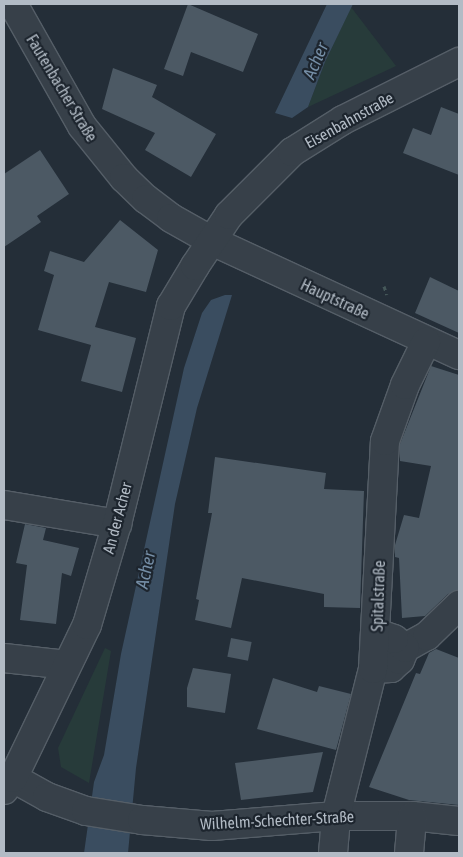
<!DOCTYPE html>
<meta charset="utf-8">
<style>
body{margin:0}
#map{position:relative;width:463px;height:857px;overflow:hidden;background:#242e38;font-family:"Asap Condensed",sans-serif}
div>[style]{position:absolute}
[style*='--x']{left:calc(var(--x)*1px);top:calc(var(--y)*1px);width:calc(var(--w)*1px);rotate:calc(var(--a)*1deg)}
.green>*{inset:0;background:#273b3a}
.water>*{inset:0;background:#3a4d60}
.building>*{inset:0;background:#4c5964;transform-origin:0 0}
.path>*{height:3px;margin-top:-1.5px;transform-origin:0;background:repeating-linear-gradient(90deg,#455859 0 4px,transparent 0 8px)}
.roads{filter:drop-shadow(1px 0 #555e67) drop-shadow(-1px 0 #555e67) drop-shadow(0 1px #555e67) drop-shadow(0 -1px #555e67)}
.minor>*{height:28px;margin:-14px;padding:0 14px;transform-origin:14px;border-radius:14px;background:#374049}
span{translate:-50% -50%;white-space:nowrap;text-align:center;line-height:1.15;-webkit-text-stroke:4.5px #1d252e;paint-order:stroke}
.street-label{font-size:16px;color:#b2bbc5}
.water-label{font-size:18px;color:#758ea6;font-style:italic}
.frame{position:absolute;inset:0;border:5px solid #b2bbc5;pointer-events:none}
</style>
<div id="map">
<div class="green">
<div style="clip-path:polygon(351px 7px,396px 66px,308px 107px,325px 62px)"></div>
<div style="clip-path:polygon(105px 648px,111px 651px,89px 783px,61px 767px,58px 748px)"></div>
</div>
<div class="water">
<div style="clip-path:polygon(327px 4px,353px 4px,325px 62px,308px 107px,292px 118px,275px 113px)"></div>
<div style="clip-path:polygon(225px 295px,232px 295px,197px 408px,175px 504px,136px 768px,128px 853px,84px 853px,94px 782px,104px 755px,121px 654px,184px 368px,202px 313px,211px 300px)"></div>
</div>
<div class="building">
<div style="clip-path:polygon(188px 4px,258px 34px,243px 72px,191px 52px,183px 76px,164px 69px)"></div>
<div style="clip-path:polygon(113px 68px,157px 85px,152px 97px,216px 134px,191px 177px,145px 150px,155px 133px,102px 109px)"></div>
<div style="clip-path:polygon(441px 107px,459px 114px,459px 175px,403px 153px,413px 128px,431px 135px)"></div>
<div style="clip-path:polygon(40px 150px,69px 194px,37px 216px,41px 222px,4px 247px,4px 174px)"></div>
<div style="clip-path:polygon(120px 220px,158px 250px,146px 292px,109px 282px,95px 327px,136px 338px,122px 392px,81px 381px,91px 345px,38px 330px,54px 275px,44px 271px,50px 251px,84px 262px)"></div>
<div style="clip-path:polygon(430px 277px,459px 291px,459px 333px,415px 313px)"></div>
<div style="clip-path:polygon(431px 366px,459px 375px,459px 590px,448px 594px,425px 616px,402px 618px,399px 558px,395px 557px,395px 545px,404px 515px,419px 518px,431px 466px,400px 461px,400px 444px)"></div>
<div style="clip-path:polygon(215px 457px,326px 473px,324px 489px,364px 491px,360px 608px,324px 607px,324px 594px,242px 578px,231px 628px,195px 620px,199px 600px,196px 599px,212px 513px,208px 513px)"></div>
<div style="clip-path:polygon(25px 524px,46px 528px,43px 540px,79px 548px,71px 576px,62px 573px,56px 624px,20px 620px,27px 565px,16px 563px)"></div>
<div style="left:231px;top:638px;width:21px;height:19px;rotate:11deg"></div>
<div style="clip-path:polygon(436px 649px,459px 658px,459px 805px,409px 800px,369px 787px,416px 673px,420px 674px,429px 653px)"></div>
<div style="clip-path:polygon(193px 668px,231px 674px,225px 713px,187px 707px,187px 688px)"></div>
<div style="clip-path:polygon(273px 678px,317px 692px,319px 686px,351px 694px,336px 750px,257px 729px)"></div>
<div style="clip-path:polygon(323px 752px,313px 792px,241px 800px,235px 763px)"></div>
</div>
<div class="path">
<div style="--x:384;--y:286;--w:9;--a:72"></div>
</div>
<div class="roads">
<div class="minor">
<div style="--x:13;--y:4;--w:140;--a:60.5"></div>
<div style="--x:82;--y:126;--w:67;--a:51.1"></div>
<div style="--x:124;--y:178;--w:30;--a:44"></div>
<div style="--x:146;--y:199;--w:31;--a:37"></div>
<div style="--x:171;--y:218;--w:47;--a:29.3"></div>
<div style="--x:212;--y:241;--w:272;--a:24.8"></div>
<div style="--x:4;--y:505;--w:115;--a:9.5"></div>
<div style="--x:405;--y:648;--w:25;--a:-29"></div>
<div style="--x:427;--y:636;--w:45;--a:-44.1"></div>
<div style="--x:4;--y:658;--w:63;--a:6.3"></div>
<div style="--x:373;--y:669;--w:18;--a:-3"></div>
<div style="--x:391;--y:668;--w:12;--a:-42"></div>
<div style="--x:400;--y:660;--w:13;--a:-67"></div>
<div style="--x:405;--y:648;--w:14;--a:-141"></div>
<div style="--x:394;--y:639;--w:18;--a:-161"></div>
<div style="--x:13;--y:778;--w:39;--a:29"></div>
<div style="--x:47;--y:797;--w:41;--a:19.7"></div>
<div style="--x:86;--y:811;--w:57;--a:9.1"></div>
<div style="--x:142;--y:820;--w:70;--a:4.9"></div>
<div style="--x:212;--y:826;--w:124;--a:-4.6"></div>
<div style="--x:336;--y:816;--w:76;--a:0"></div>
<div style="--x:412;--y:816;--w:47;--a:6.1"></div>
<div style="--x:4;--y:790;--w:15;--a:-53"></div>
<div style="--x:13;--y:778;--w:170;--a:-64.2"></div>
<div style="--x:87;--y:625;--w:105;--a:-73.5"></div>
<div style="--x:117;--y:524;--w:225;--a:-76.1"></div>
<div style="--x:171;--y:306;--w:47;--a:-59"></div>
<div style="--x:195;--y:266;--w:61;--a:-56.3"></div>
<div style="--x:229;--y:215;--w:89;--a:-45"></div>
<div style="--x:292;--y:152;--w:60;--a:-32.1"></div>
<div style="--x:343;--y:120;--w:130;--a:-26.6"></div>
<div style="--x:333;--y:853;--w:37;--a:-85"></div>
<div style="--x:336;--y:816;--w:152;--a:-75.9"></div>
<div style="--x:373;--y:669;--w:228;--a:-87"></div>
<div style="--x:385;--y:441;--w:59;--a:-70.3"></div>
<div style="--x:405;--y:385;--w:48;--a:-64"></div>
<div style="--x:409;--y:853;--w:37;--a:-85"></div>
</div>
</div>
<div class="street-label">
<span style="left:62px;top:88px;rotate:59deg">Fautenbacher Straße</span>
<span style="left:349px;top:120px;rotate:-29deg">Eisenbahnstraße</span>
<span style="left:335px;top:299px;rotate:25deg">Hauptstraße</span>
<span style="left:117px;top:518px;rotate:-75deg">An der Acher</span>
<span style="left:378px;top:596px;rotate:-88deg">Spitalstraße</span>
<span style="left:277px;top:820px;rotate:-3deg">Wilhelm-Schechter-Straße</span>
</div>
<div class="water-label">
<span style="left:316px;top:61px;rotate:-67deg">Acher</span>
<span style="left:146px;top:570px;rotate:-78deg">Acher</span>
</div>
<div class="frame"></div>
</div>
